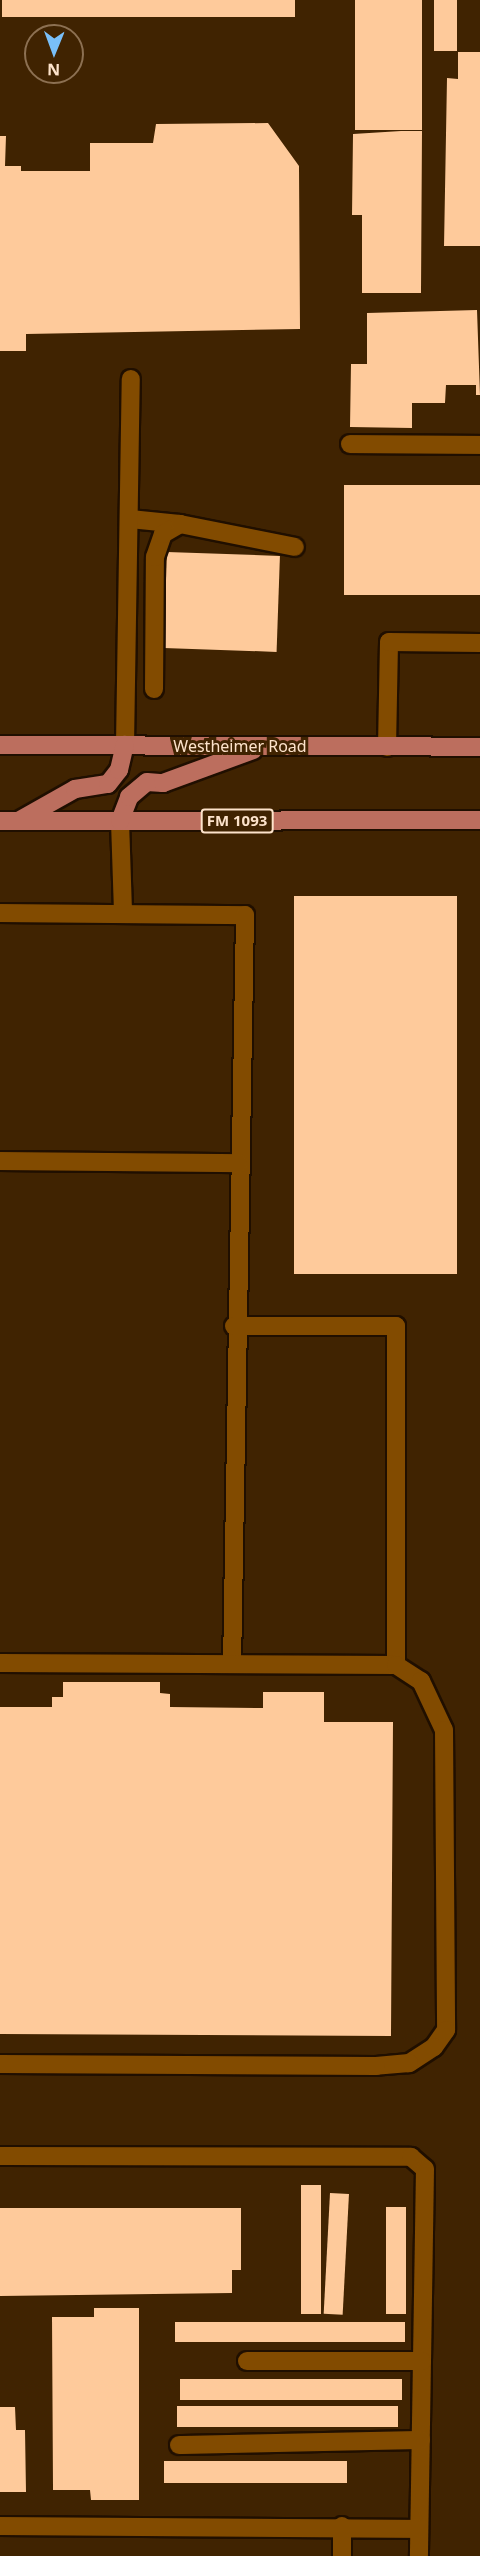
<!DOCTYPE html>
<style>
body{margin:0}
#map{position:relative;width:480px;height:2556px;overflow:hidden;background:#402301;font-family:"Noto Sans",sans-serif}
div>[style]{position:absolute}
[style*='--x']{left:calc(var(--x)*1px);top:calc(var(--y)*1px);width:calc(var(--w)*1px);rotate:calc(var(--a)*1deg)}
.building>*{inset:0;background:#feca9b;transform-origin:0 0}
.roads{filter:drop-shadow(2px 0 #200f00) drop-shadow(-2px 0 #200f00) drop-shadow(0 2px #200f00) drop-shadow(0 -2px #200f00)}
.minor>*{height:18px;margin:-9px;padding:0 9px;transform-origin:9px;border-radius:9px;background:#824b00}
.major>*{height:18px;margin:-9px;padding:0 9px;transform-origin:9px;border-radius:9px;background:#bc6e5e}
span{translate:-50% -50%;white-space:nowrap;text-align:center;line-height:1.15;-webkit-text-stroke:6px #402301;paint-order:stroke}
.shield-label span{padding:2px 4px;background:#402301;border:2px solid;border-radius:4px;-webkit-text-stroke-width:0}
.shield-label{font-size:15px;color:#fde3cb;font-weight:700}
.street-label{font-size:16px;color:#fde3cb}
.north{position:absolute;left:24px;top:24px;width:60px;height:60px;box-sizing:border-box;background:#402301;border:2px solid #8c7052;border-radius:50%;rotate:181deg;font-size:16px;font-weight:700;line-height:24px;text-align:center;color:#fde3cb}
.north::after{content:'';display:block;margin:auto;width:21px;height:27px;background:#79bff8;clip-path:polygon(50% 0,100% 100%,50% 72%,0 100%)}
</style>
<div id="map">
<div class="building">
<div style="left:2px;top:0;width:293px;height:17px"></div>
<div style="left:355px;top:0;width:67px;height:130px"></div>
<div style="left:434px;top:0;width:23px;height:51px"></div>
<div style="clip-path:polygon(458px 52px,480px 52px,480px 246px,444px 246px,447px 78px,458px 79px)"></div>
<div style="clip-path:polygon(268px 123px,299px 166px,300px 329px,26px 334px,26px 351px,0 351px,0 136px,6px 136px,5px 166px,21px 166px,21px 171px,90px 171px,90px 143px,153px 143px,156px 124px)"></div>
<div style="clip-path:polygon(401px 131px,422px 131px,421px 293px,362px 293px,362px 215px,352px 215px,353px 134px)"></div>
<div style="clip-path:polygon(477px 310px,480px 395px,476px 395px,476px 385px,446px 385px,445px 403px,412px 403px,412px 428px,350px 427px,351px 364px,367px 364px,367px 313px)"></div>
<div style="left:344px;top:485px;width:136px;height:110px"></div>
<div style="left:167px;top:552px;width:113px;height:96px;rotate:2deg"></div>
<div style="left:294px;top:896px;width:163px;height:378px"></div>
<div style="clip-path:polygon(63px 1682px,160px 1682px,160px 1693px,170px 1694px,170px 1707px,263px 1708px,263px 1692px,324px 1692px,324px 1722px,393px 1722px,391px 2036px,0 2034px,0 1707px,52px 1707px,52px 1697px,63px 1697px)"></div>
<div style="left:301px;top:2185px;width:20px;height:129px"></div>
<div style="left:330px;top:2193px;width:19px;height:121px;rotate:3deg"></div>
<div style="left:386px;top:2207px;width:20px;height:107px"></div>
<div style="clip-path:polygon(0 2208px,241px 2208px,241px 2270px,232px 2270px,232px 2293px,0 2296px)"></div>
<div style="clip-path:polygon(94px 2308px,139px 2308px,139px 2500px,91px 2500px,90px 2490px,53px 2490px,52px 2317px,94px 2317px)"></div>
<div style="left:405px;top:2322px;width:20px;height:230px;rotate:90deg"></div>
<div style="left:402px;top:2379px;width:21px;height:222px;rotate:90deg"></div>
<div style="left:177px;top:2406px;width:221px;height:21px"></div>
<div style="clip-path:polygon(0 2407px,15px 2407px,16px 2430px,25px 2430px,26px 2492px,0 2492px)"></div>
<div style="left:164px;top:2461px;width:183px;height:22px"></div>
</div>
<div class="roads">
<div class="minor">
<div style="--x:350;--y:444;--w:130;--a:0.4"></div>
<div style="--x:130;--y:519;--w:50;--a:5.7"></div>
<div style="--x:154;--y:689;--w:132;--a:-89.6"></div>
<div style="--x:155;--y:557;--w:24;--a:-71"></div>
<div style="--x:163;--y:534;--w:20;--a:-30"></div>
<div style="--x:180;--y:524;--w:117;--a:11.3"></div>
<div style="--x:125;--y:745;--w:366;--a:-89.1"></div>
<div style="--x:387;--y:747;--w:105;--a:-88.9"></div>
<div style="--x:389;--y:642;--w:91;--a:0.6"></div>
<div style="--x:120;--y:821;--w:92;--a:88.1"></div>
<div style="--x:0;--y:913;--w:245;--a:0.5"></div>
<div style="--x:245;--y:915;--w:749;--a:90.99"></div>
<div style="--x:0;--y:1161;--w:238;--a:0.5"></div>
<div style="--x:234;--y:1326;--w:162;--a:0"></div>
<div style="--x:396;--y:1326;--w:339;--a:90"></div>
<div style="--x:0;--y:1663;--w:396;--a:0.3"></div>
<div style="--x:396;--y:1665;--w:30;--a:33"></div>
<div style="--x:421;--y:1681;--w:54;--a:64.9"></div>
<div style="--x:444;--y:1730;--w:300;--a:89.6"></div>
<div style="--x:446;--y:2030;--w:21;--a:125"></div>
<div style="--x:434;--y:2047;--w:30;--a:147"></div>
<div style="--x:409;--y:2063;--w:33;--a:175"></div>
<div style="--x:376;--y:2066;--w:376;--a:-179.7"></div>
<div style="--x:0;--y:2156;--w:411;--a:0.1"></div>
<div style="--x:411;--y:2157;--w:18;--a:41"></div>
<div style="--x:425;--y:2169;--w:387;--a:90.9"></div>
<div style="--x:247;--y:2361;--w:175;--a:0"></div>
<div style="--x:179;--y:2445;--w:242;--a:-1.2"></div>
<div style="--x:0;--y:2526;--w:419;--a:0.4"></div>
<div style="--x:342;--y:2556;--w:30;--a:-90"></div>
</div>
<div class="major">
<div style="--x:0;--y:745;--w:480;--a:0.2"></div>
<div style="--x:20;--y:820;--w:63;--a:-29.4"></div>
<div style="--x:75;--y:789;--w:33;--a:-9"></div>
<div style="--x:108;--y:784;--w:18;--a:-52"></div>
<div style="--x:119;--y:770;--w:26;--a:-77"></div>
<div style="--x:0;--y:821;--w:480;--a:-0.1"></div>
<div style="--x:120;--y:821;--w:26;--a:-69"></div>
<div style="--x:129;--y:797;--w:23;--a:-40"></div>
<div style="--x:147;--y:782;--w:16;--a:4"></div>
<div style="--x:163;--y:783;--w:96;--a:-20.1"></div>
</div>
</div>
<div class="shield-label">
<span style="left:237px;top:821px">FM 1093</span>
</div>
<div class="street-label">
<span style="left:240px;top:746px">Westheimer Road</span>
</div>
<div class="north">N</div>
</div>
